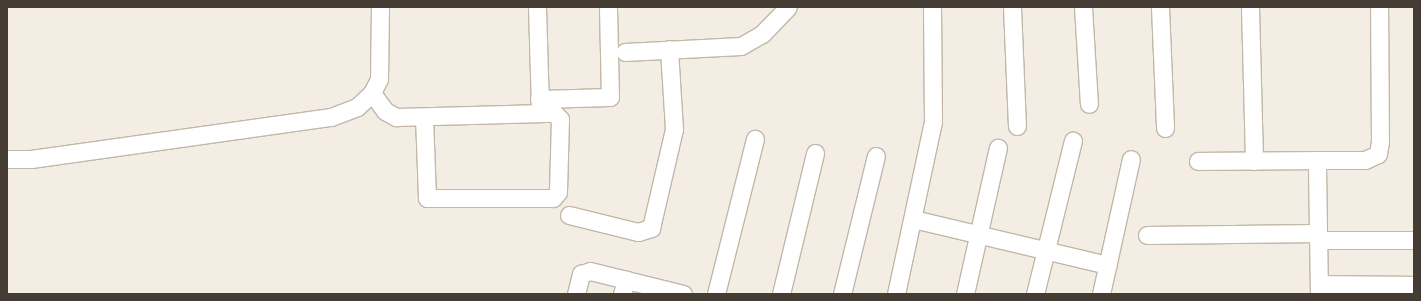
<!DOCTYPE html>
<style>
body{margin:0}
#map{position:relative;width:1421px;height:301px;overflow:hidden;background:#f3ede3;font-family:Quicksand,sans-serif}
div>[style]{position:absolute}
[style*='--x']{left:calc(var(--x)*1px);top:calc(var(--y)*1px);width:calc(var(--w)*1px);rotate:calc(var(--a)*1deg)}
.roads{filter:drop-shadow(1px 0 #c2b7a8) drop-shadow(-1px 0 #c2b7a8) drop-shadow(0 1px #c2b7a8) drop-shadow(0 -1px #c2b7a8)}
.street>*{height:17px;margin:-8.5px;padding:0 8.5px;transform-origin:8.5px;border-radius:8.5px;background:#fff}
span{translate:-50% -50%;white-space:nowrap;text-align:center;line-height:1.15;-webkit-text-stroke:3px #fff;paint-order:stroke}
.frame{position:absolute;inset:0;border:8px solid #453d33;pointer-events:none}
</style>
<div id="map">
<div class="roads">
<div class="street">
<div style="--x:380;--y:7;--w:72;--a:90.8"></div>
<div style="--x:379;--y:79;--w:16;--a:117"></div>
<div style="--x:372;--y:93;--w:22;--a:54"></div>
<div style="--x:385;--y:111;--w:13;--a:29"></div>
<div style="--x:396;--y:117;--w:158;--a:-1.5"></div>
<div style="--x:554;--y:113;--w:8;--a:45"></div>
<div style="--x:560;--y:119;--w:73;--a:91.6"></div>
<div style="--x:558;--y:192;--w:8;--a:130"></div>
<div style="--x:553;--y:198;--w:126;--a:180"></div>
<div style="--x:427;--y:198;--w:81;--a:-92.1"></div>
<div style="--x:537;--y:7;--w:104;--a:88.3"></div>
<div style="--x:1012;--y:7;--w:119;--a:87.6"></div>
<div style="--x:1083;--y:7;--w:97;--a:86.5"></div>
<div style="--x:1160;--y:7;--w:121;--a:87.6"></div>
<div style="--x:1250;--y:7;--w:154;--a:88.5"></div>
<div style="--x:625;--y:52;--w:116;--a:-3"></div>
<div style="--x:741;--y:46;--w:24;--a:-30"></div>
<div style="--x:762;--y:34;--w:37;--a:-46"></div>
<div style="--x:539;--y:99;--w:71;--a:-1.6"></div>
<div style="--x:610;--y:97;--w:90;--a:-91.3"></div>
<div style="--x:7;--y:159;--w:24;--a:0"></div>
<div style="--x:31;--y:159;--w:303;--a:-8"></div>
<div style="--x:331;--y:117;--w:28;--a:-21"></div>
<div style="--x:357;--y:107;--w:21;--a:-43"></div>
<div style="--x:1198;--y:161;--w:119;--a:-0.5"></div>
<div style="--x:569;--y:215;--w:71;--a:13.8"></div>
<div style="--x:638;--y:232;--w:14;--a:-17"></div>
<div style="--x:651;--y:228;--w:102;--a:-76.9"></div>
<div style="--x:674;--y:129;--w:80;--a:-93.6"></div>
<div style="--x:913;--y:219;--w:200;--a:13.3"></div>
<div style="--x:1147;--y:235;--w:171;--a:-0.7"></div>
<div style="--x:1318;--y:240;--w:96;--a:0"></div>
<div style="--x:1319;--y:284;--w:95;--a:0.6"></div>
<div style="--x:576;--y:294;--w:21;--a:-76"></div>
<div style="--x:581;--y:274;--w:9;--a:-18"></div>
<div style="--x:590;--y:271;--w:96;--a:13.9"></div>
<div style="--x:622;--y:294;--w:15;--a:-74"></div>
<div style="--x:716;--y:294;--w:160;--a:-75.9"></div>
<div style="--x:781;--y:294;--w:145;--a:-76.4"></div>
<div style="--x:842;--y:294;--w:142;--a:-76.2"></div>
<div style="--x:896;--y:294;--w:176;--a:-77.9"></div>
<div style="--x:933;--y:122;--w:115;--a:-90.5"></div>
<div style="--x:965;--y:294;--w:150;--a:-77.3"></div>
<div style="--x:1035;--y:294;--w:158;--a:-76.1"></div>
<div style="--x:1101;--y:294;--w:138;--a:-77.5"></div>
<div style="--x:1319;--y:294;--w:134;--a:-90.9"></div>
<div style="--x:1317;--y:160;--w:48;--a:0"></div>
<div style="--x:1365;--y:160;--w:14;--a:-25"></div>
<div style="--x:1378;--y:154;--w:12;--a:-81"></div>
<div style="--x:1380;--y:142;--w:135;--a:-90.4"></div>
</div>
</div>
<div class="frame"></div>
</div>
